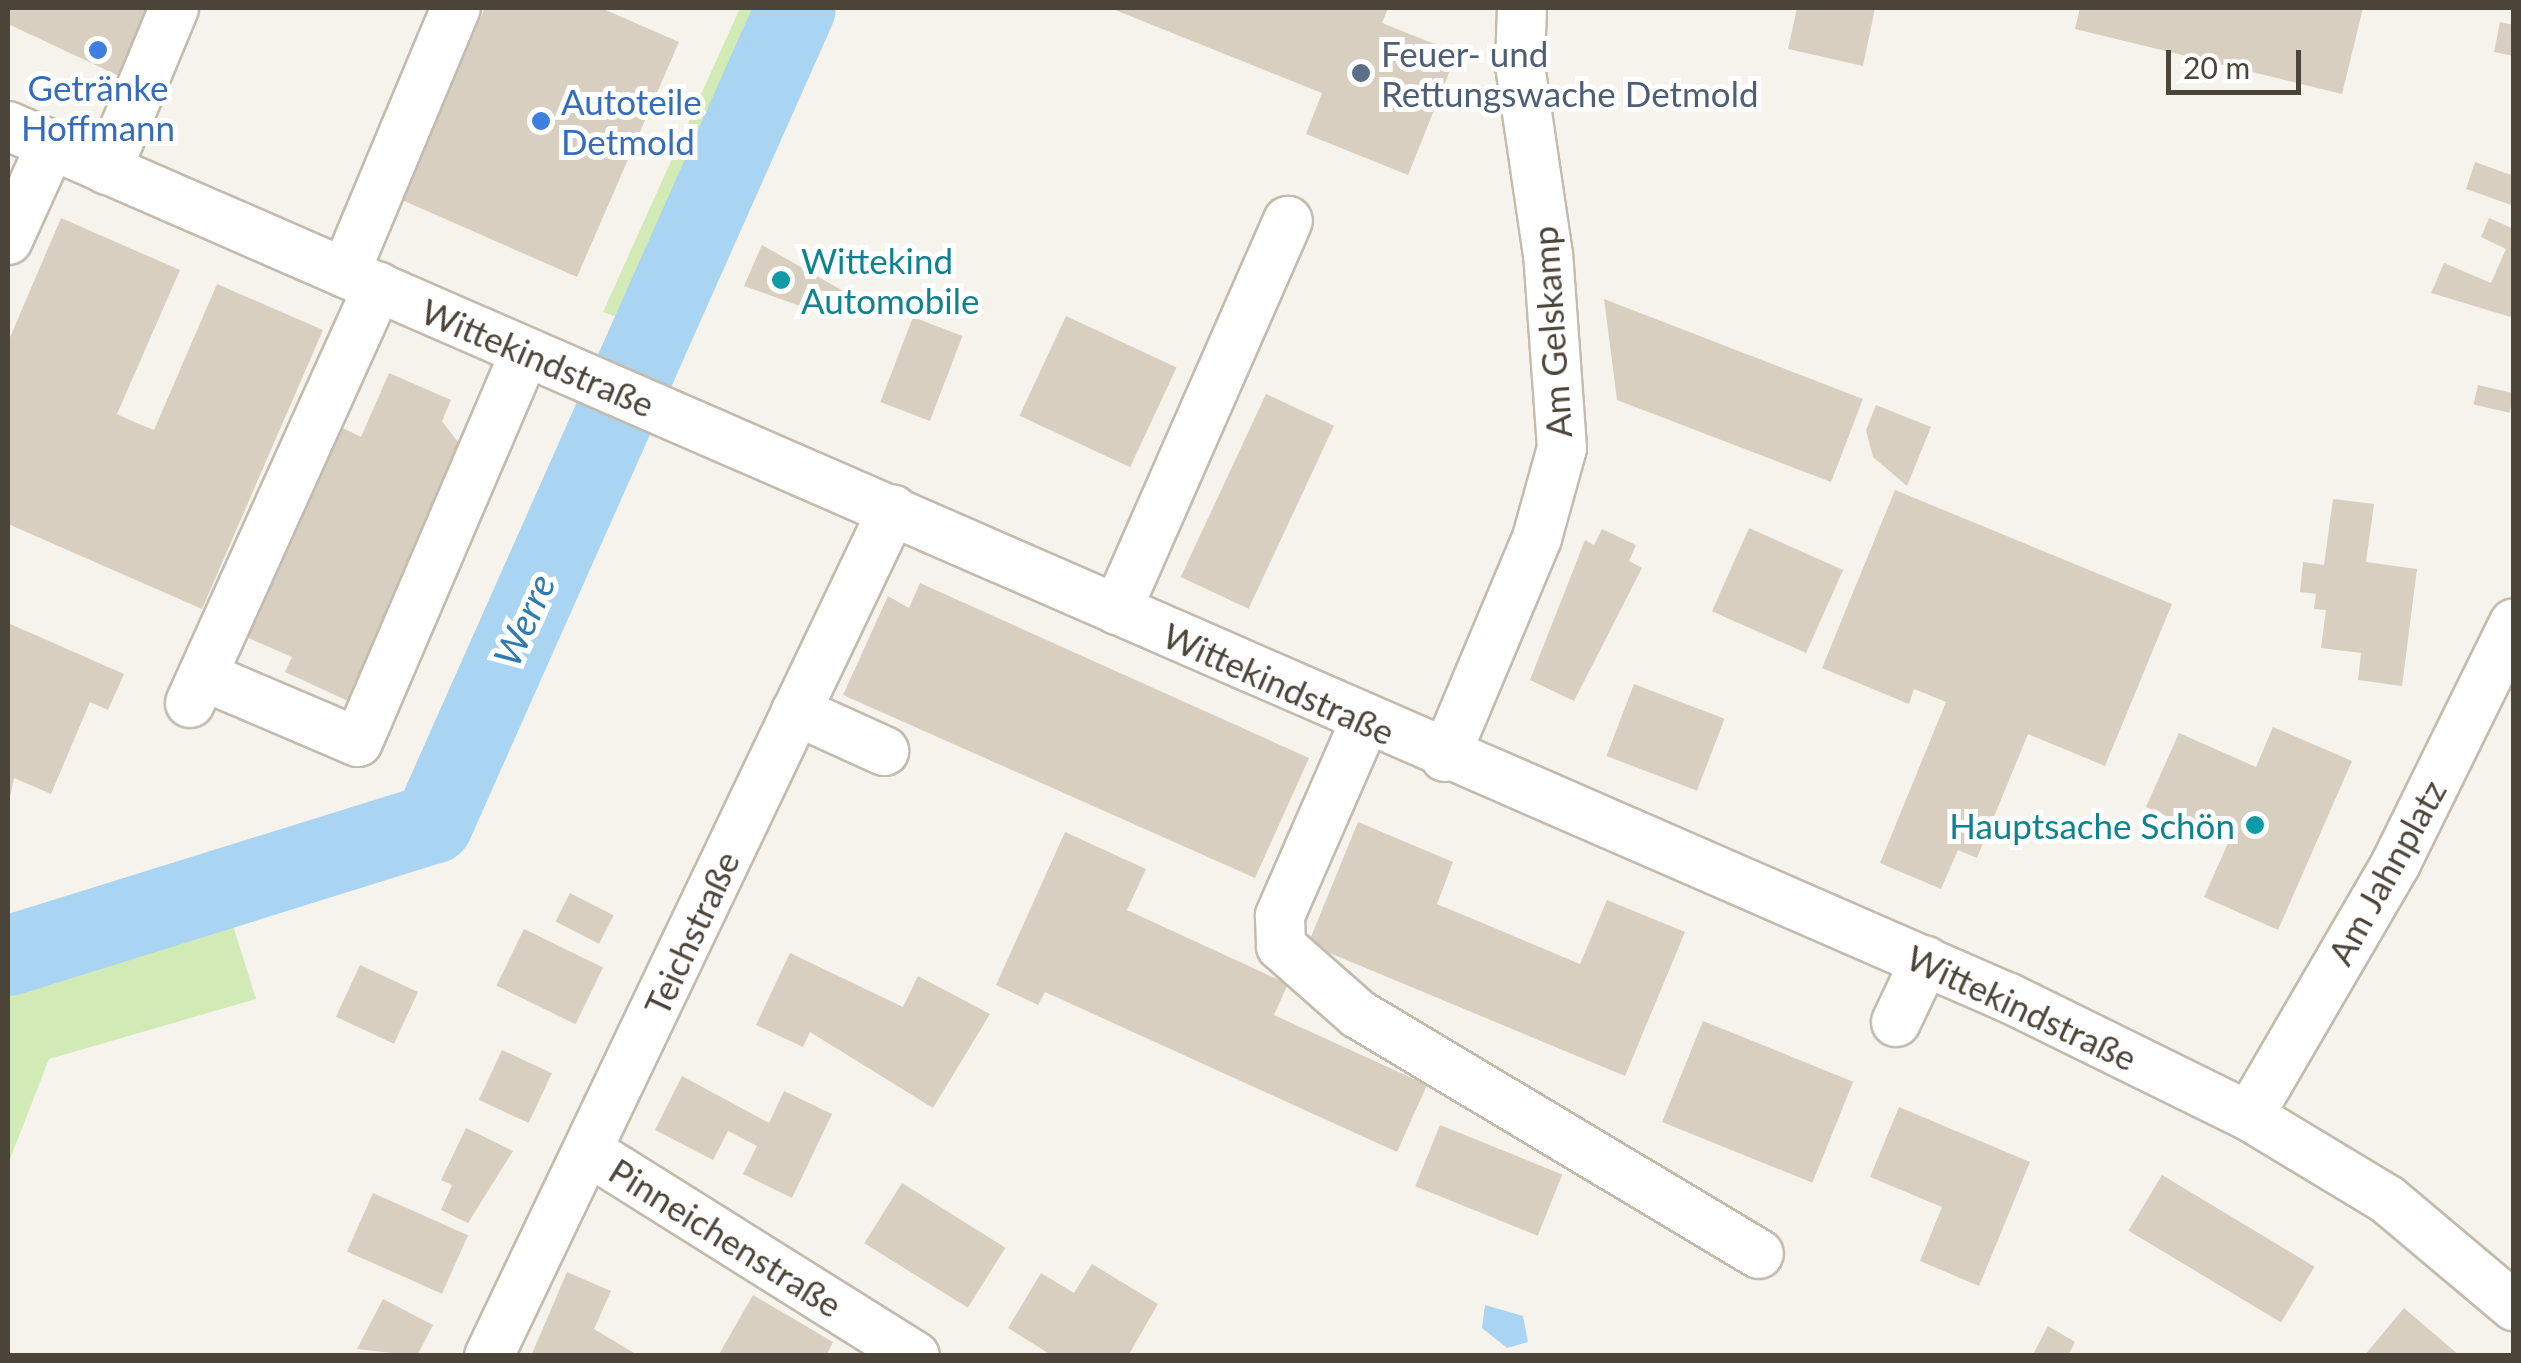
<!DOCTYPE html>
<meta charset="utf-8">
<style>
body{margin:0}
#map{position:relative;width:2521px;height:1363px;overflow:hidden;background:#f6f3ec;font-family:Lato,sans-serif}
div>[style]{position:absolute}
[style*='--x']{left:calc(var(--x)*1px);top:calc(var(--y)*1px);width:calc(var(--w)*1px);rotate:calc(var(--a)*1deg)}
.green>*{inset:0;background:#d2eab5}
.water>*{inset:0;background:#a9d4f2}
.river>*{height:80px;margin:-40px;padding:0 40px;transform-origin:40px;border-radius:40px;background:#a9d4f2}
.building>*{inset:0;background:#d8cfc1;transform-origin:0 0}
.roads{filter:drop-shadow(2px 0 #c2bbae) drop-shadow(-2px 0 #c2bbae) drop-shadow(0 2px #c2bbae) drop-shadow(0 -2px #c2bbae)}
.minor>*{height:48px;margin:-24px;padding:0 24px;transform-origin:24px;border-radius:24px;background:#fff}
.dots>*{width:28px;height:28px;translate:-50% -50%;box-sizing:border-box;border:5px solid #fff;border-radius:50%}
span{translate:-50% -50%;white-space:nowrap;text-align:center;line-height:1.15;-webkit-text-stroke:10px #fff;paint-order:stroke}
.service-label{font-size:35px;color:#4e5e75}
.left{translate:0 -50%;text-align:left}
.shop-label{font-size:35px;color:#366cbe}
.culture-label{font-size:35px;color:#0d838f}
.right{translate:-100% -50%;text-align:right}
.street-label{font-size:35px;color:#4b4439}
.water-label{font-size:38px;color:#2e7ab2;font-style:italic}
.frame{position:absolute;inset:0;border:10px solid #4b4439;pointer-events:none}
.scale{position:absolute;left:2166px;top:50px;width:135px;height:45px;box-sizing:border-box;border:5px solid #4b4439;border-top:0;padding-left:12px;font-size:30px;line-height:35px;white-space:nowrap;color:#4b4439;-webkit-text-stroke:8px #fff;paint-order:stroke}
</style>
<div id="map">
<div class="green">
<div style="clip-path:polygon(740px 8px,831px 8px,755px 193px,678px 338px,603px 312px)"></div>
<div style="clip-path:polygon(230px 916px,256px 999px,49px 1059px,8px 1164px,8px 987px,135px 958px)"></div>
</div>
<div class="water">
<div style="clip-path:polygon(1485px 1305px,1523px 1316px,1528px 1342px,1507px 1348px,1482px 1328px)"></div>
</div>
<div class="river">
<div style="--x:8;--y:956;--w:445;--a:-17.3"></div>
<div style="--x:433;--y:824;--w:893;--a:-66.02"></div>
</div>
<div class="building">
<div style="clip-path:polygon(8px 8px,151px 8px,119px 76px,8px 24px)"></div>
<div style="clip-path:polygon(485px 8px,601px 8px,679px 42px,577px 277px,402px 200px)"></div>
<div style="clip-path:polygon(1110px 8px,1388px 8px,1382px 23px,1457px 53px,1408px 175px,1306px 134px,1322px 93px)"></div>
<div style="clip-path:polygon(1797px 8px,1875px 8px,1863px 66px,1788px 49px)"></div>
<div style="clip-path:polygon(2080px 8px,2363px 8px,2342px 94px,2075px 29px)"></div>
<div style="clip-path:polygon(2500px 22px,2514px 25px,2514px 56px,2494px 52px)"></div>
<div style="clip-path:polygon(2475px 162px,2514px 176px,2514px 206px,2466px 189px)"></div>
<div style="clip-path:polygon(61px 218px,180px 270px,117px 414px,134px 422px,154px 430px,217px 284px,323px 330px,202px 609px,8px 524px,8px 342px)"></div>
<div style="clip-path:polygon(2489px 218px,2514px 229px,2514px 318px,2431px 293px,2444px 263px,2491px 283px,2506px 249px,2481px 237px)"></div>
<div style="clip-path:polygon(762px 245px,845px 292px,834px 318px,744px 286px)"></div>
<div style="clip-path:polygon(1604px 299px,1863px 399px,1831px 482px,1617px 400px)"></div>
<div style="left:1066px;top:316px;width:122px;height:110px;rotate:25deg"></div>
<div style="left:913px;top:317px;width:53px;height:91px;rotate:21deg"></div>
<div style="clip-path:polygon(389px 373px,451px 400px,442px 421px,461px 446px,348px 701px,285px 672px,292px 657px,244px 636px,337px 425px,361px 437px)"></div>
<div style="left:2478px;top:385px;width:37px;height:20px;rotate:13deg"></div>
<div style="left:1266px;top:394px;width:75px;height:202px;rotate:25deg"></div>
<div style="clip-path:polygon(1876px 405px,1931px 427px,1907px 486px,1873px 457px,1866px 430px)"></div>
<div style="clip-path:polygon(1895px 490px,2172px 604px,2105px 766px,2028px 734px,1977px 858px,1958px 850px,1941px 889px,1880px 863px,1946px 702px,1914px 689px,1909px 704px,1822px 668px)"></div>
<div style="clip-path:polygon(2333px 499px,2374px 504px,2366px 562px,2417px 569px,2402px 686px,2358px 680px,2361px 653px,2321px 648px,2326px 610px,2314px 609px,2316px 594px,2300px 592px,2303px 562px,2324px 565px)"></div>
<div style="left:1749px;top:528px;width:103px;height:91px;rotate:24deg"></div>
<div style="clip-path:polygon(1602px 529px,1636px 545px,1629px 561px,1642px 568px,1574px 701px,1530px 680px,1585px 540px,1594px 545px)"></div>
<div style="clip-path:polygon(920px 583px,1309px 758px,1255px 878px,843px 695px,888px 596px,909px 608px)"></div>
<div style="clip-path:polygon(8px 623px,124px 674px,108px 710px,90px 702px,51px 794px,14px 778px,9px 802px)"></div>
<div style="left:1634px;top:684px;width:97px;height:77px;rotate:21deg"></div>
<div style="clip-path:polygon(2273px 727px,2352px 761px,2278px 930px,2204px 897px,2228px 843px,2146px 807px,2179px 733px,2256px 767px)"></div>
<div style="clip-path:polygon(1358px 822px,1453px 862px,1437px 904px,1580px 964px,1607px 900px,1685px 932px,1625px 1076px,1308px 944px)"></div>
<div style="clip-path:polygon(1065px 832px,1146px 869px,1127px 910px,1288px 984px,1274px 1015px,1427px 1085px,1397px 1152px,1045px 992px,1038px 1005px,996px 985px)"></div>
<div style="left:570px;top:893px;width:49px;height:32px;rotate:27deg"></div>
<div style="left:524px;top:929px;width:88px;height:63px;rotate:26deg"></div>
<div style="clip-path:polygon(790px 953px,903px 1007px,918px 976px,990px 1014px,933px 1108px,810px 1032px,803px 1047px,756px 1025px)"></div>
<div style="left:360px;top:965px;width:64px;height:57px;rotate:25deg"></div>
<div style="left:1703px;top:1021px;width:162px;height:109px;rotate:22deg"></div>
<div style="left:502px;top:1050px;width:55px;height:55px;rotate:25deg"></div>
<div style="clip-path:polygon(682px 1076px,769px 1123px,784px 1091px,832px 1114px,792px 1198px,743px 1174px,757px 1146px,728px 1131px,713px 1160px,655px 1130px)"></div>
<div style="clip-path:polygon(1899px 1107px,2030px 1162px,1979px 1286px,1920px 1261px,1942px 1207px,1870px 1177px)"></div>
<div style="left:1440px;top:1125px;width:132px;height:66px;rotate:22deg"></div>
<div style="clip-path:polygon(466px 1128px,513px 1151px,468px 1223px,441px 1210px,452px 1185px,441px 1180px)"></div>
<div style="left:2162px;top:1175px;width:178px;height:65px;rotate:31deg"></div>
<div style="left:902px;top:1183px;width:122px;height:71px;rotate:32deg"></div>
<div style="left:373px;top:1193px;width:104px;height:64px;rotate:24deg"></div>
<div style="clip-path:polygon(1092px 1264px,1158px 1304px,1128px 1356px,1053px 1356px,1008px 1328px,1041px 1273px,1074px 1293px)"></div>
<div style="clip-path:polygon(567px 1272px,611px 1291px,594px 1329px,639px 1356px,531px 1356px)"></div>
<div style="clip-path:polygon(753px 1295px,833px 1342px,826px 1356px,718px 1356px)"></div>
<div style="clip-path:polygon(383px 1299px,433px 1325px,417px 1356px,357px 1349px)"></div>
<div style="clip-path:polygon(2404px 1308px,2460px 1356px,2364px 1356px)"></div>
<div style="clip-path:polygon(2048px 1326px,2075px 1342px,2068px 1356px,2032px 1356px)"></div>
</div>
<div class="roads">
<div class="minor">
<div style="--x:8;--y:126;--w:2183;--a:23.55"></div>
<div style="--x:2009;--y:998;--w:267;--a:26.2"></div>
<div style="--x:2249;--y:1116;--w:162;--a:31.1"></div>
<div style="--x:2388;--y:1200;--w:165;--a:40.1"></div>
<div style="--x:107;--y:170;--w:175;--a:-67.5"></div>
<div style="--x:8;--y:240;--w:104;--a:-65.6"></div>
<div style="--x:345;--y:273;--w:287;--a:-67.3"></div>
<div style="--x:1117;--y:610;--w:425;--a:-66.3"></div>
<div style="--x:203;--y:676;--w:168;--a:23.1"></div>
<div style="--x:358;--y:742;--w:423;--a:-66.8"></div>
<div style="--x:190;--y:703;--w:457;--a:-65.7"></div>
<div style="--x:796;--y:711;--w:97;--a:24.4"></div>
<div style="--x:1365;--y:721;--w:213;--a:113.6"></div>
<div style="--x:1280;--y:916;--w:30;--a:88"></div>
<div style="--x:1281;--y:946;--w:103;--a:41.4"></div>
<div style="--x:1358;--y:1014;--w:467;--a:30.9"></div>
<div style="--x:1445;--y:757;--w:238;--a:-67.2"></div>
<div style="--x:1537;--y:538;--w:93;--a:-74.5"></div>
<div style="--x:1562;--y:448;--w:194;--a:-94.1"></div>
<div style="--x:1548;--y:255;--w:192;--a:-98.4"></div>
<div style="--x:1520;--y:65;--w:57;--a:-88"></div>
<div style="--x:1896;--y:1022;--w:68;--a:-64.6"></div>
<div style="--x:2249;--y:1116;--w:293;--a:-59.8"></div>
<div style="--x:2396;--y:863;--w:267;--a:-63.8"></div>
<div style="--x:588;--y:1151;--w:386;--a:32.1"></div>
<div style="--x:489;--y:1356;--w:938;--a:-64.5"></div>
</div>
</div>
<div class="dots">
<div style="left:98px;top:50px;background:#3f7fe0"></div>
<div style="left:1361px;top:73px;background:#5c6f8a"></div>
<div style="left:541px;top:121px;background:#3f7fe0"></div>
<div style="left:781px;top:280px;background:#0f9aa8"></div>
<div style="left:2255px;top:825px;background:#0f9aa8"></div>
</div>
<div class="service-label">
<span class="left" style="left:1381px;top:73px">Feuer- und<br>Rettungswache Detmold</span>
</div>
<div class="shop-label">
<span style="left:98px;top:107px">Getränke<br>Hoffmann</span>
<span class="left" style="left:561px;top:121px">Autoteile<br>Detmold</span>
</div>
<div class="culture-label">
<span class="left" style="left:801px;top:280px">Wittekind<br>Automobile</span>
<span class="right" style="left:2235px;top:825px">Hauptsache Schön</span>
</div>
<div class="street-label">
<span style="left:1551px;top:332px;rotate:-94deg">Am Gelskamp</span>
<span style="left:538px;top:357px;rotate:23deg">Wittekindstraße</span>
<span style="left:1279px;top:683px;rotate:24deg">Wittekindstraße</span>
<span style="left:2386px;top:872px;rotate:-61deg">Am Jahnplatz</span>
<span style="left:691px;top:933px;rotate:-65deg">Teichstraße</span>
<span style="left:2022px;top:1007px;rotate:25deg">Wittekindstraße</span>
<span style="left:726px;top:1237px;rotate:32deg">Pinneichenstraße</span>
</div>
<div class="water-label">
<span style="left:524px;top:620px;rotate:-66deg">Werre</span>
</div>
<div class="frame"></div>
<div class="scale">20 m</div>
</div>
